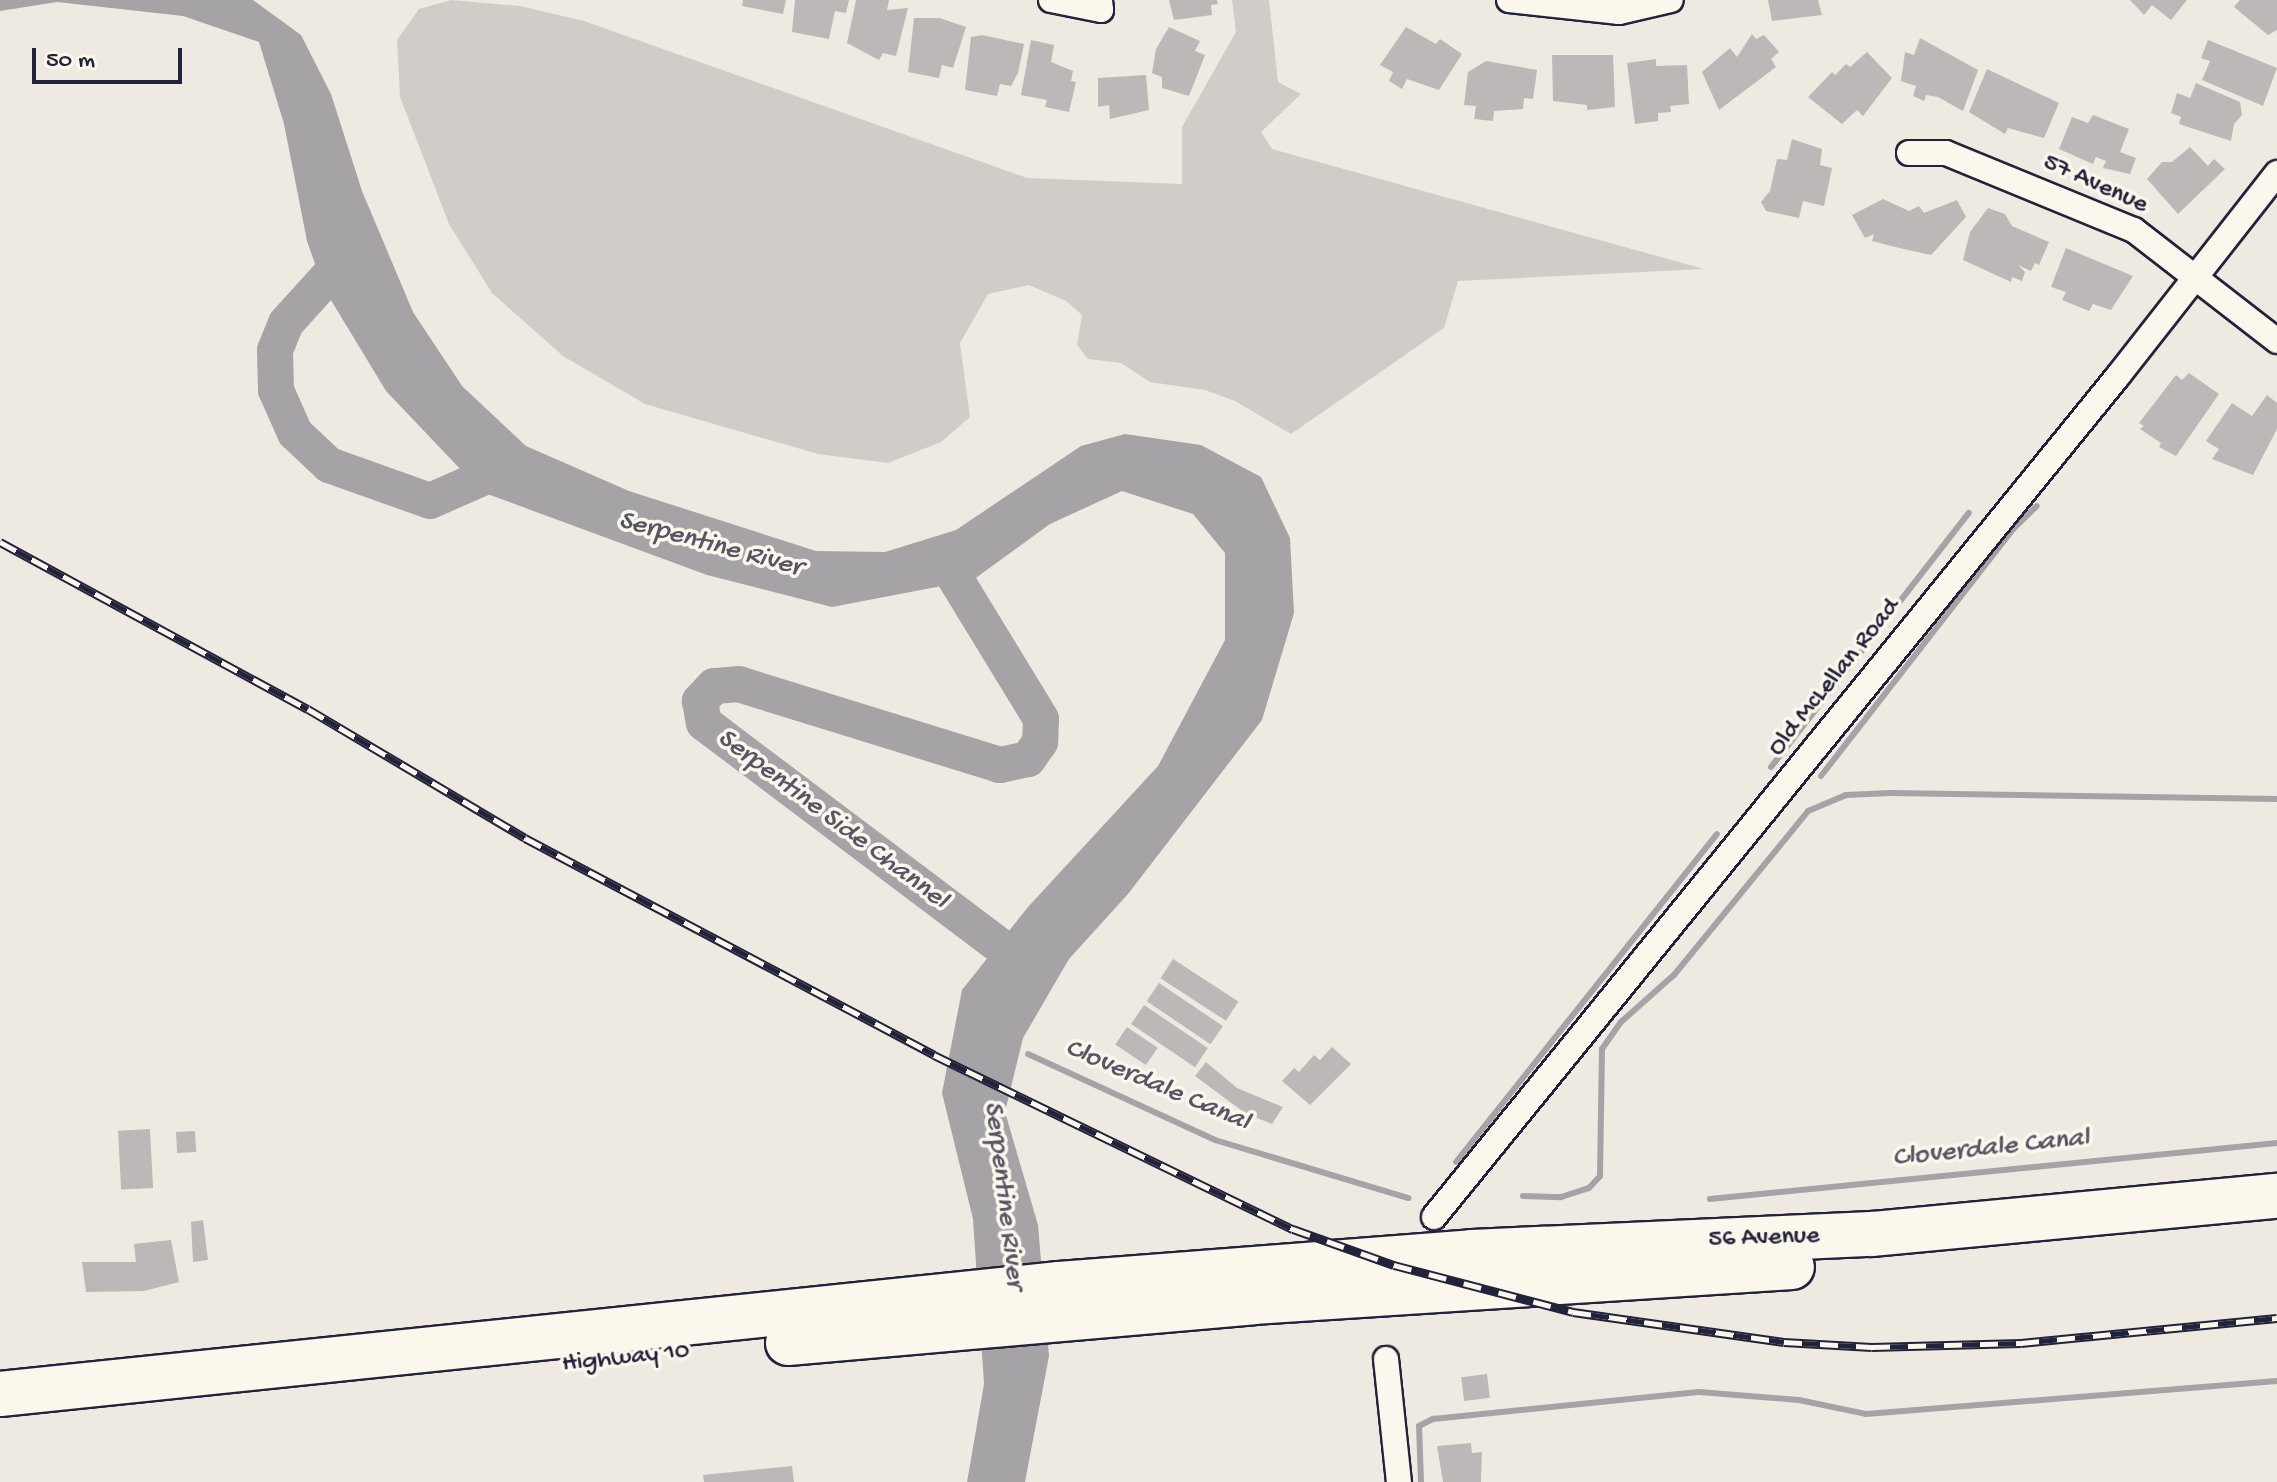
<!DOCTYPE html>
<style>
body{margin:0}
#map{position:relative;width:2277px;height:1482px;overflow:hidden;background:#eeeae2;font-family:"Gochi Hand",sans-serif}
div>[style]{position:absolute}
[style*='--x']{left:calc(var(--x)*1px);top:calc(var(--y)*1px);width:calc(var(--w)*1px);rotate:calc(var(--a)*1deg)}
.green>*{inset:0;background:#d0cdc9}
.water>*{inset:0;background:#a6a3a7}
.stream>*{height:6px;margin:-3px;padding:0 3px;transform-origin:3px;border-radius:3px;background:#a6a3a7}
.river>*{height:36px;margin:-18px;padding:0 18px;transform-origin:18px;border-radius:18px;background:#a6a3a7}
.building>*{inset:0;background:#bcb8b8;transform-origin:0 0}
.roads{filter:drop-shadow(2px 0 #22223b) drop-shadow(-2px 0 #22223b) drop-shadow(0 2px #22223b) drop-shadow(0 -2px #22223b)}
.street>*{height:24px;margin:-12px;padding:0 12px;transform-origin:12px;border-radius:12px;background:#fbf7ec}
.highway>*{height:44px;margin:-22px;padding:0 22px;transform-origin:22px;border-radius:22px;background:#fbf7ec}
.rail>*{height:9px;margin-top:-4.5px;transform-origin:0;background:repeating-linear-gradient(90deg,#fbf7ec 0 18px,#22223b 0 36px);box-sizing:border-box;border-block:2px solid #22223b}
span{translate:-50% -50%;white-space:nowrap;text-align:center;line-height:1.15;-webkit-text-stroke:7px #fbf7ec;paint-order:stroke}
.street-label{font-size:26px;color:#22223b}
.water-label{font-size:28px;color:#575666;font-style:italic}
.scale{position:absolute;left:32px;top:48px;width:150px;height:36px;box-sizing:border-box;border:4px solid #22223b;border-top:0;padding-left:10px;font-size:24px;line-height:28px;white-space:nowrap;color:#22223b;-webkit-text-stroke:6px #fbf7ec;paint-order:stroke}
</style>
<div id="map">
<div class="green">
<div style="clip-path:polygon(451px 0,520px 6px,584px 21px,1027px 178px,1182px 184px,1182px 127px,1236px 32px,1232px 0,1269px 0,1278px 82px,1301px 94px,1261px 132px,1272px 149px,1704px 269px,1458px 281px,1444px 328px,1291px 434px,1235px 401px,1205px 390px,1150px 382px,1121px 363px,1088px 359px,1077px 345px,1082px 315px,1066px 301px,1029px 285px,988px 294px,960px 343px,970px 417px,941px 442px,888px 463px,818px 454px,645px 404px,563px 356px,492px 293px,449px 224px,400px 97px,397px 40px,419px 9px)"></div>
</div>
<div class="water">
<div style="clip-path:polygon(0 0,253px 0,301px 35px,331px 94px,362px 191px,413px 312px,462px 386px,526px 446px,629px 491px,816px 551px,885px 552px,956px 530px,1081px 446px,1125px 434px,1201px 445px,1261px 477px,1290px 538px,1294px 613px,1262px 720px,1128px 894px,1069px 959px,1023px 1038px,1005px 1112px,1038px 1225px,1049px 1356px,1025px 1482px,967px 1482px,984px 1384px,973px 1219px,942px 1093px,962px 990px,1028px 907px,1158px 766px,1225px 640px,1225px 553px,1193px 514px,1122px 491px,1050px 524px,973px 580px,832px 607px,707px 575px,482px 492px,386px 391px,323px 287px,307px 241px,284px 124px,259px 42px,183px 16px,57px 2px,0 11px)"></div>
</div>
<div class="stream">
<div style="--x:1771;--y:767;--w:322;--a:-52.1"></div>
<div style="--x:1821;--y:776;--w:313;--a:-52.1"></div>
<div style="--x:2013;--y:529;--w:33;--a:-44"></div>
<div style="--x:1028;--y:1054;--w:206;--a:24.7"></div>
<div style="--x:1215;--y:1140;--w:202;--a:16.7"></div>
<div style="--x:1456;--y:1162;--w:419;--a:-51.5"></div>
<div style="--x:1523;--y:1196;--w:38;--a:2"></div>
<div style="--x:1561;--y:1197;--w:29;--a:-18"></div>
<div style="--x:1589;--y:1188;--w:16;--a:-47"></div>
<div style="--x:1600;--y:1176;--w:127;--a:-89.1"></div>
<div style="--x:1602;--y:1049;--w:33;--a:-55"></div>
<div style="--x:1621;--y:1022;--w:71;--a:-41.6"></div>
<div style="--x:1674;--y:975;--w:212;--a:-50.7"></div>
<div style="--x:1808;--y:811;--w:41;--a:-22.8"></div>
<div style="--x:1846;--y:795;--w:45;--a:-2.5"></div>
<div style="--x:1891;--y:793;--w:386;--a:0.9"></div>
<div style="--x:1710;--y:1199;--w:570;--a:-5.64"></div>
<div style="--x:1421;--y:1482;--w:56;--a:-92"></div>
<div style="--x:1419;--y:1426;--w:16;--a:-27"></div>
<div style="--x:1433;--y:1419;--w:267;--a:-5.8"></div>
<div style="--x:1699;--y:1392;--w:100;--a:4.6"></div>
<div style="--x:1799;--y:1400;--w:68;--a:11.8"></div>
<div style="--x:1866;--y:1414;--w:412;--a:-4.6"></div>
</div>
<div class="river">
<div style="--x:354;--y:248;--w:101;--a:132.2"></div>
<div style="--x:286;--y:323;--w:29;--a:112"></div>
<div style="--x:275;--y:350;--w:40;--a:88.6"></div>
<div style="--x:276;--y:390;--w:47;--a:66.2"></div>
<div style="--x:295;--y:433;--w:47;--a:43.3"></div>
<div style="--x:329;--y:465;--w:107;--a:19.6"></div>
<div style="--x:430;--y:501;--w:90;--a:-23.7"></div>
<div style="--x:941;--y:555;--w:192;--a:58.6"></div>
<div style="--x:1041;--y:719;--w:23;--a:92"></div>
<div style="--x:1040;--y:742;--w:21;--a:125"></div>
<div style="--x:1028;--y:759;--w:29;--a:168"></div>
<div style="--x:1000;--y:765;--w:273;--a:-162.8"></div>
<div style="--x:739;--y:684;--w:25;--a:175"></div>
<div style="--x:714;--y:686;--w:21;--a:133"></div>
<div style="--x:700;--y:701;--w:22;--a:80"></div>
<div style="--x:704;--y:723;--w:401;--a:37"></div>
</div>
<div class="building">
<div style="clip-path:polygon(743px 0,786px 0,783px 14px,742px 6px)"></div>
<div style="clip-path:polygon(795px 0,849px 0,846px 13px,835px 11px,829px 39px,792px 32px)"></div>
<div style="clip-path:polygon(856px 0,889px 0,887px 10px,908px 8px,896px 56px,883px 53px,879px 60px,847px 43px)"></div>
<div style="clip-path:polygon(1169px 0,1217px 0,1218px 4px,1211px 5px,1212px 15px,1174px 20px)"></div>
<div style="clip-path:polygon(1768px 0,1818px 0,1822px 15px,1772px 21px)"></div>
<div style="clip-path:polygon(2130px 0,2187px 0,2171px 20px,2152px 5px,2144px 15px)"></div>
<div style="clip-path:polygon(2240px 0,2277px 0,2277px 30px,2268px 35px,2234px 7px)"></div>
<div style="clip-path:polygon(914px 18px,940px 18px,966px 27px,953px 68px,942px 65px,939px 78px,908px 72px)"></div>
<div style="clip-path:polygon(1169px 27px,1200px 41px,1195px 51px,1205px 55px,1189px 96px,1162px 88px,1162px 77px,1152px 73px,1156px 49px)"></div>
<div style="clip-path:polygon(1406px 27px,1436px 44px,1440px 39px,1462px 54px,1439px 90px,1407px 79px,1402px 89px,1389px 81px,1393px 72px,1380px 65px)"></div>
<div style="clip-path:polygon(1752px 34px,1756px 39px,1764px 35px,1779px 52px,1771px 59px,1776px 67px,1719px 110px,1702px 72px,1730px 48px,1737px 57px)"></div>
<div style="clip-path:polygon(982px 35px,1024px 44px,1018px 73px,1011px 86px,1000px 84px,997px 96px,965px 90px,971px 37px)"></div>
<div style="clip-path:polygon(1920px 38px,1978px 70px,1963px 111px,1938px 97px,1926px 95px,1924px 101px,1913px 96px,1916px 86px,1901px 81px,1905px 52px,1914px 55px)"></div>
<div style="clip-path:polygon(1031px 40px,1054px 45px,1051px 62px,1073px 71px,1071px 81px,1076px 82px,1069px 112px,1045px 107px,1047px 100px,1021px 95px)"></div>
<div style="clip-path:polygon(2208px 40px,2277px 68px,2263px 106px,2202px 80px,2210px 61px,2201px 58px)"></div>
<div style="clip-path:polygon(1867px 52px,1892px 78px,1863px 116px,1857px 110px,1842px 124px,1808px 97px,1832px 72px,1835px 75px,1846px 64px,1850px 67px)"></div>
<div style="clip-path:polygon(1552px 55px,1613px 55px,1615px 107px,1587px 110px,1587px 105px,1553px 101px)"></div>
<div style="clip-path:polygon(1656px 59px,1656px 66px,1687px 65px,1689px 104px,1670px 106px,1671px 112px,1658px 113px,1658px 121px,1635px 124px,1627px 63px)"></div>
<div style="clip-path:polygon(1486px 61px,1537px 70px,1533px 99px,1524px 98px,1523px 109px,1494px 111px,1493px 121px,1474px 119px,1476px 106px,1464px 105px,1468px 72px)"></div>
<div style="clip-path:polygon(1987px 69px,2059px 103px,2044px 138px,2008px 128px,2005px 134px,1969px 112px)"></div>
<div style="clip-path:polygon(1146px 75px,1149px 110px,1110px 119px,1109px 105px,1098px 107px,1098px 78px)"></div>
<div style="clip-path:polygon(2196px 83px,2240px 102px,2242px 115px,2234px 124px,2231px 141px,2179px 124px,2181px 117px,2171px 113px,2177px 93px,2190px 98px)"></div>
<div style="clip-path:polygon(2093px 115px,2129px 129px,2120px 152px,2136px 158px,2130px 174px,2103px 168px,2106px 161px,2096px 157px,2093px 164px,2059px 149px,2072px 117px,2088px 123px)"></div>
<div style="clip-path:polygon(1792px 139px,1822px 149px,1820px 165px,1832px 168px,1824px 206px,1803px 201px,1799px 218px,1766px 211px,1761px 202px,1770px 191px,1777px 159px,1787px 160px)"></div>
<div style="clip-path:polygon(2190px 147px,2208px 166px,2214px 159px,2225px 169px,2178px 214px,2147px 179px,2162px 162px,2172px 162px)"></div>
<div style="clip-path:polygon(1883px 199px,1909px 211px,1919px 206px,1924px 213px,1957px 200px,1966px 217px,1931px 255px,1895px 247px,1872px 241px,1874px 234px,1865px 238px,1852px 215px)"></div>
<div style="clip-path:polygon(1988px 208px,2005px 214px,2012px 226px,2049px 242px,2039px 265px,2035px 263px,2031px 271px,2018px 265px,2025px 272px,2022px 281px,2012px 277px,2011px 282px,1963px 260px,1970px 232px)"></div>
<div style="clip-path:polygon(2066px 248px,2133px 276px,2111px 310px,2093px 304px,2089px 311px,2062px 300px,2066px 292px,2051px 287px)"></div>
<div style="clip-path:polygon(2189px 373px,2219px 394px,2176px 456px,2159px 447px,2161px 443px,2140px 429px,2144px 426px,2139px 423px,2176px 375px,2182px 380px)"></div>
<div style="clip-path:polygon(2267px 395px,2277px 403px,2277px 429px,2253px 475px,2212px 459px,2219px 449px,2206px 441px,2232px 403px,2252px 416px)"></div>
<div style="left:1173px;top:959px;width:78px;height:23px;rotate:33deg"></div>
<div style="left:1159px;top:983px;width:77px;height:22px;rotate:34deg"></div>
<div style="left:1144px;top:1005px;width:77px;height:23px;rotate:34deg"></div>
<div style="left:1127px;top:1027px;width:37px;height:21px;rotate:34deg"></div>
<div style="clip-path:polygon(1332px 1047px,1351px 1064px,1310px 1105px,1282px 1081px,1294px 1068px,1299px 1072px,1314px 1055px,1320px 1060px)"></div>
<div style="clip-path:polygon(1206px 1062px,1237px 1088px,1283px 1107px,1272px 1124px,1245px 1113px,1195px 1076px)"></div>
<div style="left:150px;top:1129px;width:59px;height:32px;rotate:87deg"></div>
<div style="left:195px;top:1131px;width:21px;height:19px;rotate:87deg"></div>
<div style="clip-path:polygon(203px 1220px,208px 1260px,193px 1262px,191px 1222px)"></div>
<div style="clip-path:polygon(171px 1240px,179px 1282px,144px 1291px,86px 1292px,82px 1262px,136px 1262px,134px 1244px)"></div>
<div style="left:1487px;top:1374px;width:24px;height:26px;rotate:83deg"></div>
<div style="clip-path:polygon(1471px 1443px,1472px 1453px,1482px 1452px,1481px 1482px,1443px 1482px,1437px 1446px)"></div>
<div style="clip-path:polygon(792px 1466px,794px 1482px,704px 1482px,703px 1475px)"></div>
</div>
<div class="roads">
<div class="street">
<div style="--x:1051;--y:0;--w:51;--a:11.3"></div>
<div style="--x:1101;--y:10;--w:10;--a:-96"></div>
<div style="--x:1509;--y:0;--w:111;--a:6.2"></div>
<div style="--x:1619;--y:12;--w:53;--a:-13"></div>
<div style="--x:1909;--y:153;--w:37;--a:0"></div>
<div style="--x:1946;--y:153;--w:203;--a:22.3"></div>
<div style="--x:2134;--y:230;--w:181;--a:37.8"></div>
<div style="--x:1434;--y:1217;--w:1084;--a:-50.88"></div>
<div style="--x:2118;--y:376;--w:258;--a:-51.9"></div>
<div style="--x:1386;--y:1359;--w:124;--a:84"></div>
</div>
<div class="highway">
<div style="--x:788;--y:1343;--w:467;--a:-5"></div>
<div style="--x:1253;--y:1302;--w:540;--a:-3.72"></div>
<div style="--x:0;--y:1394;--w:1065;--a:-5.93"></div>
<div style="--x:1059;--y:1284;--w:414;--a:-4.4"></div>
<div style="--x:1472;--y:1252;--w:400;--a:-2.6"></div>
<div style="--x:1872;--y:1234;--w:407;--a:-5.4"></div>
</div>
</div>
<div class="rail">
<div style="--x:0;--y:542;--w:350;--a:28.5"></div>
<div style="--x:308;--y:709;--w:252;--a:30.7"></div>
<div style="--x:525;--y:838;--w:463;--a:27.9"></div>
<div style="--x:934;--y:1055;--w:399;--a:25.9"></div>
<div style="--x:1293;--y:1229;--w:107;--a:19.6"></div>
<div style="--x:1394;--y:1265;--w:185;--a:14.7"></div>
<div style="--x:1573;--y:1312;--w:213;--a:8.1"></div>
<div style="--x:1784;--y:1342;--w:88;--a:3.3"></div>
<div style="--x:1872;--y:1347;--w:149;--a:-1.5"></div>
<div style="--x:2021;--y:1343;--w:257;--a:-5.6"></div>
</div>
<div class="street-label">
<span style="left:2095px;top:185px;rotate:24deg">57 Avenue</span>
<span style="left:1835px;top:678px;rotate:-51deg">Old McLellan Road</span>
<span style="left:1764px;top:1239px;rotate:-2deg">56 Avenue</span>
<span style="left:626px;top:1359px;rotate:-6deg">Highway 10</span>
</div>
<div class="water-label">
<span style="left:710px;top:545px;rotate:15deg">Serpentine River</span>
<span style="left:832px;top:820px;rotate:37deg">Serpentine Side Channel</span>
<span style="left:1157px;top:1086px;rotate:23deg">Cloverdale Canal</span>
<span style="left:1991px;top:1149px;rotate:-6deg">Cloverdale Canal</span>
<span style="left:1003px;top:1195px;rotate:83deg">Serpentine River</span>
</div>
<div class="scale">50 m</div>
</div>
